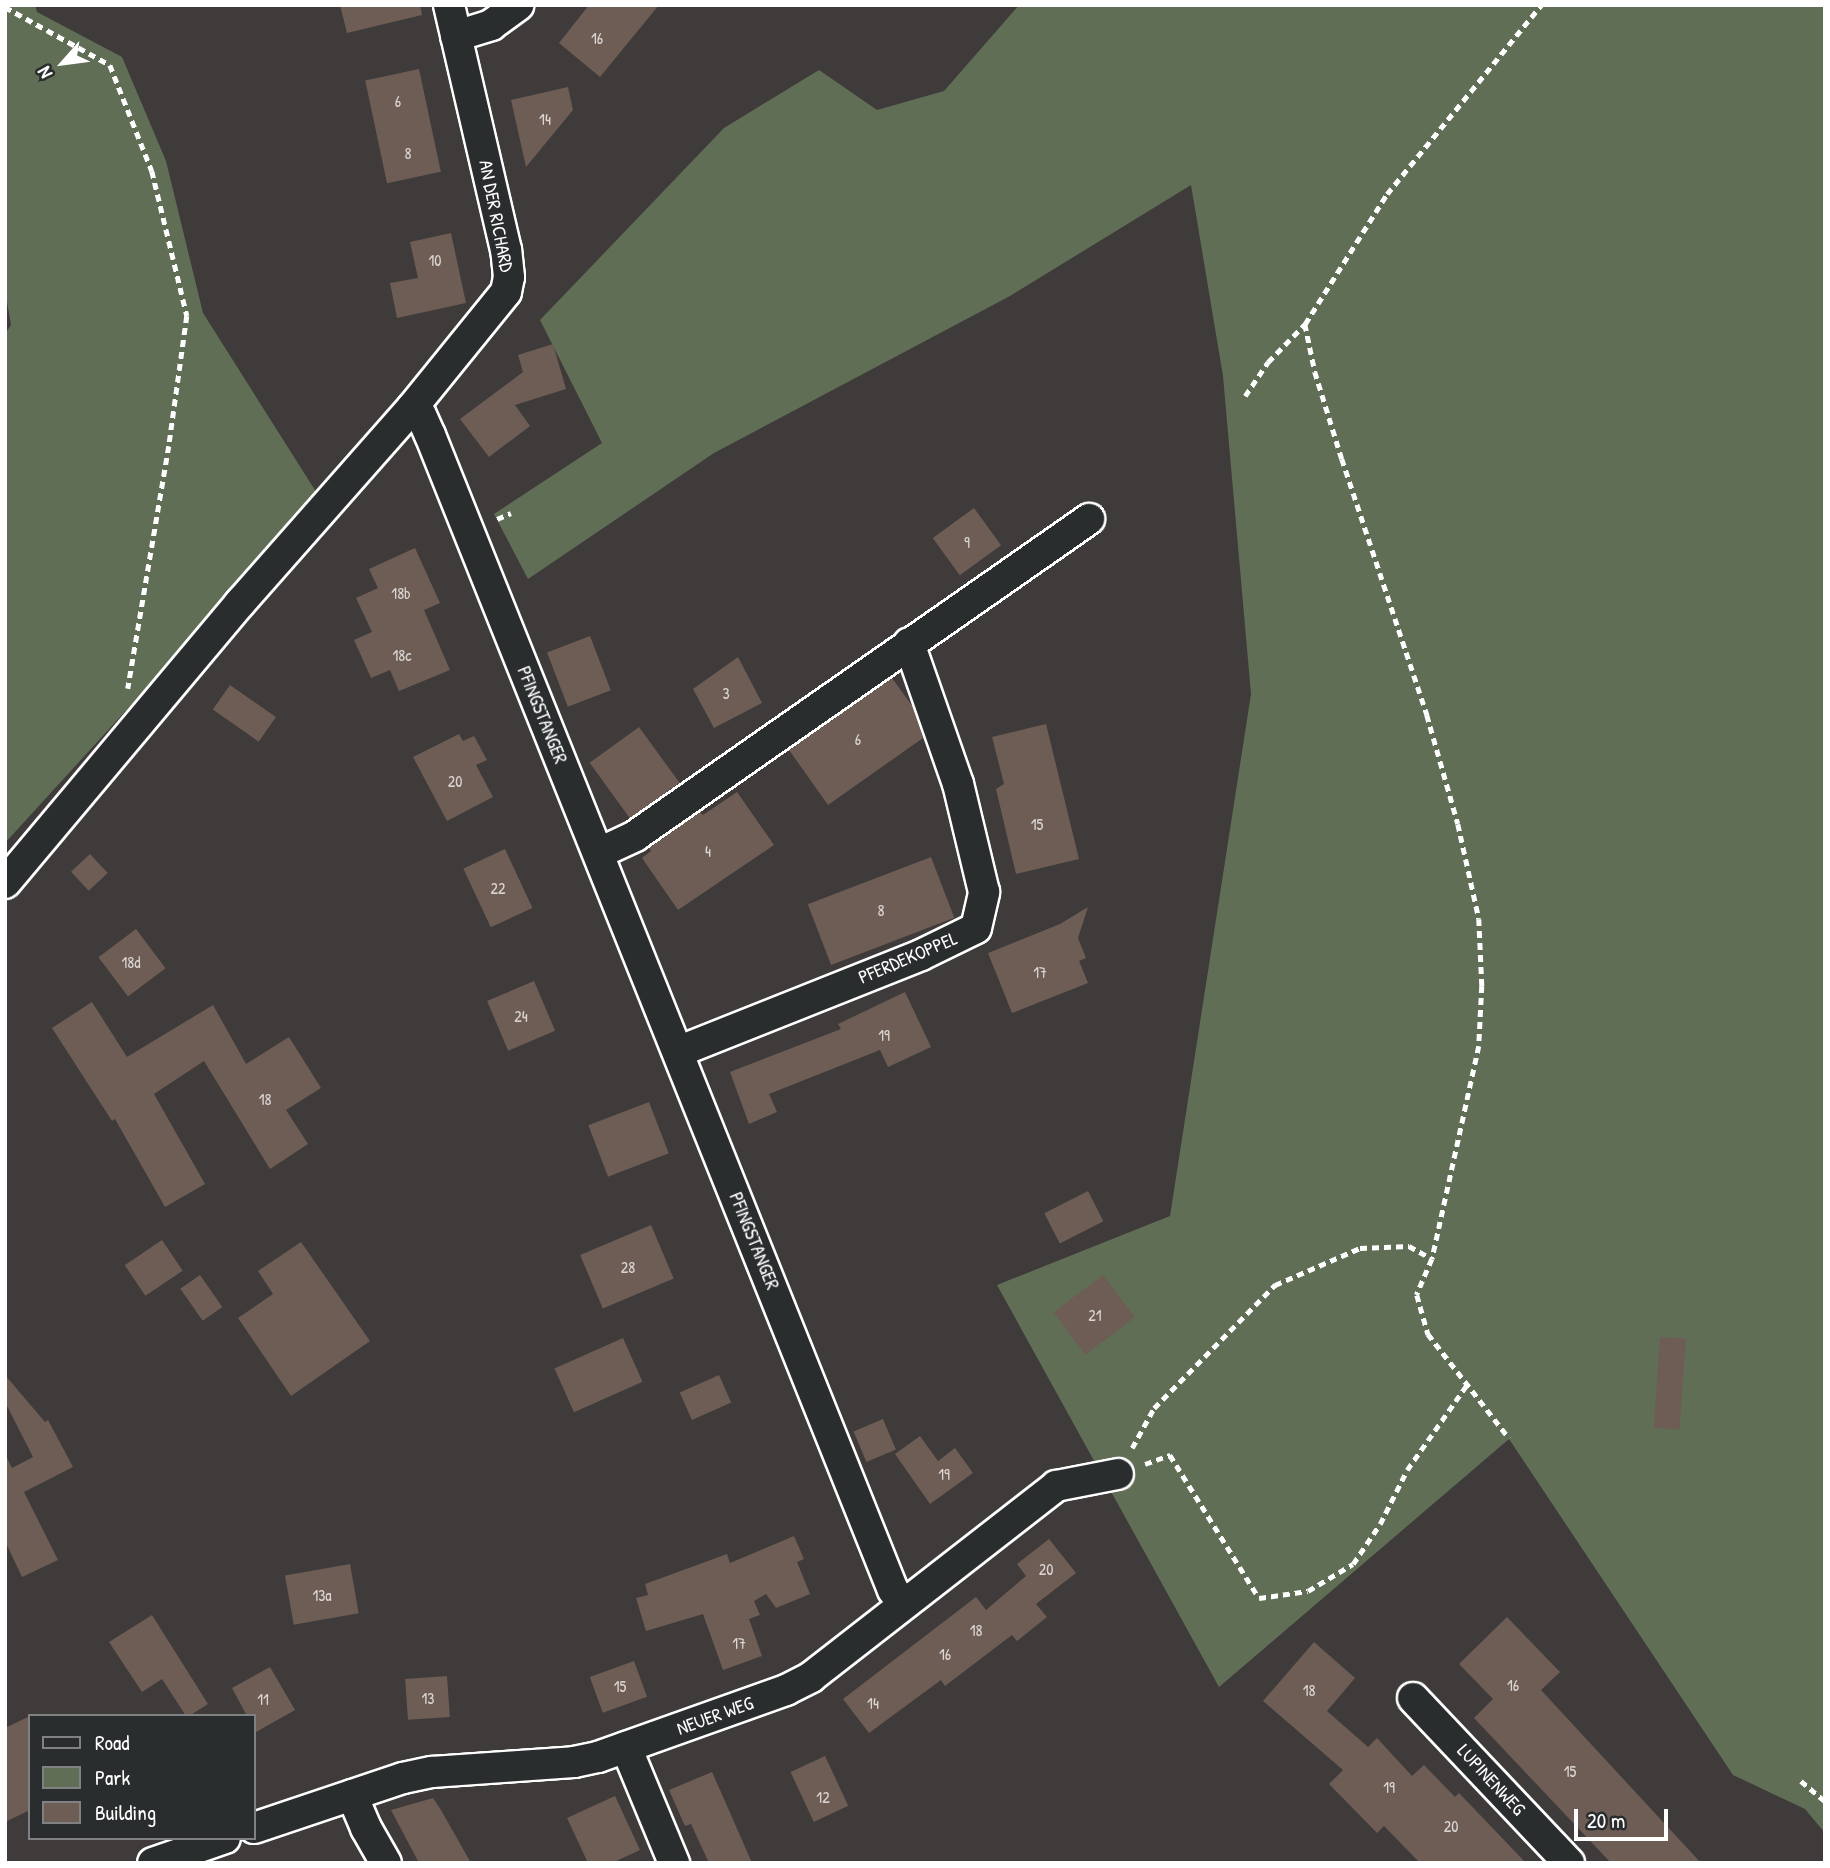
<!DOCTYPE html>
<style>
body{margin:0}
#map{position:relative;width:1830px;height:1868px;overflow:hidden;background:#3e3b3a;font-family:"Patrick Hand",sans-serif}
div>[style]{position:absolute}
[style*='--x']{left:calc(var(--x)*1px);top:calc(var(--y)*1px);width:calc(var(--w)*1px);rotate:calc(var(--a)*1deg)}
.green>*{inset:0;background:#616e56}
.building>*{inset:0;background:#6e5d55;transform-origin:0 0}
.path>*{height:4.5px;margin-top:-2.25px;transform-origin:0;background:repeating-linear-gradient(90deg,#fff 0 7px,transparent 0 12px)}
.roads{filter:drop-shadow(2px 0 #fff) drop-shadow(-2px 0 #fff) drop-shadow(0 2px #fff) drop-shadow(0 -2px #fff)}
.street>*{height:30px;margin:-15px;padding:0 15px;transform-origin:15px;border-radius:15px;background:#2a2d2e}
span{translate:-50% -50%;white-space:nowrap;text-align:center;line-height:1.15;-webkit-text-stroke:7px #2a2d2e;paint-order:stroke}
.number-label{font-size:16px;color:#dbd6d4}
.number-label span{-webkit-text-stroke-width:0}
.street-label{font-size:19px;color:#fff}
.frame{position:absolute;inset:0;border:7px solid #fff;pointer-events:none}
.legend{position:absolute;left:28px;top:1714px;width:228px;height:126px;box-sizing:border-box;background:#2a2d2e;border:2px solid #7f8182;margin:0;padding:9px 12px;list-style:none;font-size:21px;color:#fff}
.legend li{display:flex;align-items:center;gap:14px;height:35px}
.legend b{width:35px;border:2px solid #7f8182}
.north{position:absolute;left:28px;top:28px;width:70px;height:70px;-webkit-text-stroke:5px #2a2d2e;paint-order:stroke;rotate:242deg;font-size:19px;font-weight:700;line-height:28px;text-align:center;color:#fff}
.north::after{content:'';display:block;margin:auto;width:24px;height:32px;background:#fff;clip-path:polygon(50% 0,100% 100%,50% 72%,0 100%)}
.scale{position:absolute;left:1574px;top:1809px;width:94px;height:32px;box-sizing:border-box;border:4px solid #fff;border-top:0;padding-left:9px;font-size:21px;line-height:24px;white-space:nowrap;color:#fff;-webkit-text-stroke:5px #2a2d2e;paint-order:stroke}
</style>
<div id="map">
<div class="green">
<div style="clip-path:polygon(5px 5px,35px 5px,37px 12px,122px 57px,166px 161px,203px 313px,320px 498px,5px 843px,5px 334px,11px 325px,5px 290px)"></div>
<div style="clip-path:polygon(1019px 5px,1825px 5px,1825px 1833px,1805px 1809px,1733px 1775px,1509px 1439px,1219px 1687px,997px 1285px,1170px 1216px,1251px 694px,1223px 376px,1191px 185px,1010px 296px,714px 453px,528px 579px,494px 514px,602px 443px,540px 320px,724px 128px,819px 70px,877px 110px,944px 91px)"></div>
</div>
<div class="building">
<div style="clip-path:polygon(340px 5px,420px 5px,422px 15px,347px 33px)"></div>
<div style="clip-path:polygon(589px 5px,659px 5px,600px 77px,559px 43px)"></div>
<div style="left:419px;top:69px;width:105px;height:55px;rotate:78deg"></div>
<div style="clip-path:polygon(568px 87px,573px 110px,526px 167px,511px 100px)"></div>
<div style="clip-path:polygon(451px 233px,466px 303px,397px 318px,390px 283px,418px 278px,410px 242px)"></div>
<div style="clip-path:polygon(553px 344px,566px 389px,515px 405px,530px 426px,489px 457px,460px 419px,523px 372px,518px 355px)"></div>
<div style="left:974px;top:508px;width:46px;height:51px;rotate:54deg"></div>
<div style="clip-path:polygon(415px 548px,440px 603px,424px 610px,450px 670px,399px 691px,390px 670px,371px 678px,354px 640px,372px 632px,356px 598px,378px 588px,369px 569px)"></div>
<div style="left:590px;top:636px;width:58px;height:46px;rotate:69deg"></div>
<div style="clip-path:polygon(738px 657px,762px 703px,714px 728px,693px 689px)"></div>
<div style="clip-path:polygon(892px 678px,913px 707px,923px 738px,828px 805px,789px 750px)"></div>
<div style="left:230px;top:685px;width:56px;height:30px;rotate:35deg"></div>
<div style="clip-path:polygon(1046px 724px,1079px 859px,1016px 874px,996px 789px,1004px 784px,992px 737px)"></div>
<div style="left:639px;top:727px;width:69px;height:61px;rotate:54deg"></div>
<div style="clip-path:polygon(459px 734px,463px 741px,474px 736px,487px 760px,476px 765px,493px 797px,447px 821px,413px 757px)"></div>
<div style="clip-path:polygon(737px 792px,774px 845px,678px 910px,642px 858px,651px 851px,649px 848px,700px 812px,703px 815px)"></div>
<div style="left:505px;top:849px;width:65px;height:46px;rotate:65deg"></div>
<div style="left:90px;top:854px;width:26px;height:26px;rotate:47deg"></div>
<div style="left:931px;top:857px;width:65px;height:132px;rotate:69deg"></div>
<div style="clip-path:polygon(1088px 907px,1078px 938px,1086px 958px,1079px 961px,1088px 983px,1012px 1013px,988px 953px,1060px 924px)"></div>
<div style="left:136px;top:929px;width:49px;height:47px;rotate:53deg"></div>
<div style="left:534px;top:981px;width:54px;height:51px;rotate:67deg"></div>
<div style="clip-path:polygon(905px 992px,931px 1047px,888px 1067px,880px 1050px,769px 1094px,777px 1112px,749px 1124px,730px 1072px,841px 1029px,838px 1024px)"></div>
<div style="clip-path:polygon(92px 1002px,127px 1057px,213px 1005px,246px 1064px,289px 1037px,321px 1088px,286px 1110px,308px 1144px,270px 1169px,204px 1061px,154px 1094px,205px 1184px,165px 1207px,115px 1119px,112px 1121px,52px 1028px)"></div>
<div style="left:649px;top:1102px;width:55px;height:65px;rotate:69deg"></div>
<div style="left:1088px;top:1191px;width:34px;height:49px;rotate:63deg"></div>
<div style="left:651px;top:1225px;width:58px;height:77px;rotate:67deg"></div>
<div style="left:162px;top:1240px;width:37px;height:45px;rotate:56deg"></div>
<div style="clip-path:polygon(301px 1242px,370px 1341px,291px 1396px,238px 1318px,273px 1294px,258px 1271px)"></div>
<div style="left:200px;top:1275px;width:39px;height:24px;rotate:55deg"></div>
<div style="left:1103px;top:1275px;width:53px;height:62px;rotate:53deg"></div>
<div style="left:1660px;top:1337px;width:26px;height:91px;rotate:4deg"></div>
<div style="left:623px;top:1338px;width:48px;height:75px;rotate:66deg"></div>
<div style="clip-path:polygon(5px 1375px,45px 1422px,48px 1420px,73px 1467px,24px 1492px,58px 1560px,22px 1577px,5px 1541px,5px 1454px,12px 1468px,33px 1457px,5px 1402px)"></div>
<div style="left:719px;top:1375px;width:30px;height:43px;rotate:66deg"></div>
<div style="left:883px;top:1419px;width:33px;height:32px;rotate:67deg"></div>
<div style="clip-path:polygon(920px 1436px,938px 1461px,955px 1448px,973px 1473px,930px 1504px,895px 1454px)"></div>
<div style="clip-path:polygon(794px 1536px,804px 1559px,797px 1562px,810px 1594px,776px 1608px,766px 1594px,754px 1601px,760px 1615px,749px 1619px,762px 1656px,723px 1670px,703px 1614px,646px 1631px,636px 1598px,648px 1595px,645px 1584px,727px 1554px,730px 1563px)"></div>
<div style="clip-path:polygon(1049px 1539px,1076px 1573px,1036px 1604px,1047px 1617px,1017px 1641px,1012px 1635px,945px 1686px,941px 1680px,869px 1733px,843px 1699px,976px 1597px,986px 1610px,1026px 1576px,1017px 1564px)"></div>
<div style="left:350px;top:1564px;width:50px;height:66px;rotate:80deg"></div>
<div style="clip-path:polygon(152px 1615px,208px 1704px,189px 1716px,186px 1716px,162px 1679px,142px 1692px,109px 1642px)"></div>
<div style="clip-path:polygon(1507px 1617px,1560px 1672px,1541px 1690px,1701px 1863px,1611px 1863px,1474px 1718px,1493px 1699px,1459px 1664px)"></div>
<div style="clip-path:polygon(1314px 1642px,1355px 1678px,1327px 1711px,1368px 1747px,1377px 1738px,1412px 1776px,1424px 1765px,1455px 1797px,1459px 1793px,1526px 1863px,1420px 1863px,1384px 1826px,1377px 1833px,1329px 1784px,1343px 1770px,1263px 1701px)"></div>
<div style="left:634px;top:1661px;width:38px;height:47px;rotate:70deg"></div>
<div style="clip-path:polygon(270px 1667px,295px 1710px,256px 1732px,254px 1716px,247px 1716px,232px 1688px)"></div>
<div style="left:447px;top:1676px;width:41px;height:42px;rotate:86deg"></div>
<div style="clip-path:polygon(30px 1716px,30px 1810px,5px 1822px,5px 1728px)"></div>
<div style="left:825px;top:1756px;width:55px;height:38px;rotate:65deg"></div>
<div style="clip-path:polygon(712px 1772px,728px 1808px,752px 1863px,709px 1863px,691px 1824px,685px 1826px,669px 1790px)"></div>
<div style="clip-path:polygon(615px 1796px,640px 1850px,612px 1863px,588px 1863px,567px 1818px)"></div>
<div style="clip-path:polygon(433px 1798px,441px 1810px,471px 1863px,419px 1863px,391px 1810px)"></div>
</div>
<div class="path">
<div style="--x:5;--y:7;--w:120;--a:28.9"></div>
<div style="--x:110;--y:65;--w:114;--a:68.4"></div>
<div style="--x:152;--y:171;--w:149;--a:76.4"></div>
<div style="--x:187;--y:316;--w:131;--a:97.9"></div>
<div style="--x:169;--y:446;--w:246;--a:99.6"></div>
<div style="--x:1305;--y:324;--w:49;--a:78.2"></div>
<div style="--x:1315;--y:372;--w:91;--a:72.8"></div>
<div style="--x:1342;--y:459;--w:270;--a:71.6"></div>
<div style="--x:1427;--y:715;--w:113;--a:74.1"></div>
<div style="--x:1458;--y:824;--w:97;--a:77.5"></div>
<div style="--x:1479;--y:919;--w:67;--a:87.4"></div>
<div style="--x:1482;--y:986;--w:60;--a:92.9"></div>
<div style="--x:1479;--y:1046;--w:218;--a:102.4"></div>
<div style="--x:1432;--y:1259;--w:39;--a:113"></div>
<div style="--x:1417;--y:1295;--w:41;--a:74.2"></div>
<div style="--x:1428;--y:1334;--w:132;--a:52.1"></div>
<div style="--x:1245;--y:396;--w:41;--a:-55.9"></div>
<div style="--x:1268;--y:362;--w:53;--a:-45.8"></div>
<div style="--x:1305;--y:324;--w:154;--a:-57.8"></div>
<div style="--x:1387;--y:194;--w:244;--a:-50.8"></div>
<div style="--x:497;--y:519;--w:15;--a:-23"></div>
<div style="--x:1132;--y:1448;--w:46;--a:-61.2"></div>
<div style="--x:1154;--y:1408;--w:173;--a:-45.5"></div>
<div style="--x:1275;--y:1285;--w:93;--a:-23.5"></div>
<div style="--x:1360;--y:1248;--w:49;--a:-2.3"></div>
<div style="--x:1409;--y:1246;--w:26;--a:29"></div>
<div style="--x:1145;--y:1464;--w:27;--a:-20"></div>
<div style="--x:1170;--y:1455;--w:168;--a:58.1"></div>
<div style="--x:1259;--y:1598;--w:49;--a:-8.1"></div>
<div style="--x:1308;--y:1591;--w:52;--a:-31"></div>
<div style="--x:1353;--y:1564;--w:48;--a:-56"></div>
<div style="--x:1380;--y:1524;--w:60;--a:-63.4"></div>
<div style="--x:1407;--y:1470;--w:103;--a:-54.9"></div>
<div style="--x:1801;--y:1781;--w:31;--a:40"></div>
</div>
<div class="roads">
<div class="street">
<div style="--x:456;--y:36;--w:37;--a:-17"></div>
<div style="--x:491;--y:25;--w:34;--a:-36"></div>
<div style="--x:412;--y:408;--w:11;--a:38"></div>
<div style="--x:421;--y:415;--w:22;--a:66"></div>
<div style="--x:430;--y:435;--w:1244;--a:68.16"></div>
<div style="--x:893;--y:1590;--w:17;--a:54"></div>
<div style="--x:599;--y:853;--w:40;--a:-25"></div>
<div style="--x:635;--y:836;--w:554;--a:-34.92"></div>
<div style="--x:5;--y:883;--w:366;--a:-50"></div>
<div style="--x:240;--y:603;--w:260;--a:-48.6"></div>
<div style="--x:412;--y:408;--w:149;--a:-51"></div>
<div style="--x:506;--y:292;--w:15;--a:-79"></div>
<div style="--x:509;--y:277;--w:27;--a:-96"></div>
<div style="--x:506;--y:250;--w:252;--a:-103.1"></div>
<div style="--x:680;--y:1051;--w:259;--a:-21.7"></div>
<div style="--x:921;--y:955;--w:61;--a:-26.1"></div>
<div style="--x:976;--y:928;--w:37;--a:-77"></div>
<div style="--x:984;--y:892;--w:111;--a:-103.5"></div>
<div style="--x:958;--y:784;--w:149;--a:-109.2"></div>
<div style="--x:1413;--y:1698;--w:227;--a:46.6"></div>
<div style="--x:626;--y:1747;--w:126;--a:67.5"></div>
<div style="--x:352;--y:1795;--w:36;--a:67"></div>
<div style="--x:366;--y:1828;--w:40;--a:60.3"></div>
<div style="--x:254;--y:1828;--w:157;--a:-18.6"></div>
<div style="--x:403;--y:1778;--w:30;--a:-12"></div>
<div style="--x:432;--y:1772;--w:142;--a:-4"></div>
<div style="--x:574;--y:1762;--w:25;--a:-12"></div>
<div style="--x:598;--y:1757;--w:200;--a:-19.6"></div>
<div style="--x:786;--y:1690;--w:28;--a:-27"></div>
<div style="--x:811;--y:1677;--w:311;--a:-37.9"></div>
<div style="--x:1056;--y:1486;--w:63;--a:-11"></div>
<div style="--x:153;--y:1863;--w:76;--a:-19.1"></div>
</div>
</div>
<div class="number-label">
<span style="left:597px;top:38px">16</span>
<span style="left:398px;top:101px">6</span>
<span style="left:545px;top:119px">14</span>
<span style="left:408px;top:153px">8</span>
<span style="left:435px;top:260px">10</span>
<span style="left:967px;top:542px">9</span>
<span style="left:401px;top:593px">18b</span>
<span style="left:402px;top:655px">18c</span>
<span style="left:726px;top:693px">3</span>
<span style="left:858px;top:739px">6</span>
<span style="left:455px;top:781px">20</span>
<span style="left:1037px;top:824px">15</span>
<span style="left:708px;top:851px">4</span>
<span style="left:498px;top:888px">22</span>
<span style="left:881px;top:910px">8</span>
<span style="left:131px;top:962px">18d</span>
<span style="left:1040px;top:972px">17</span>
<span style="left:521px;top:1016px">24</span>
<span style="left:884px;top:1035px">19</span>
<span style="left:265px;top:1099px">18</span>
<span style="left:628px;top:1267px">28</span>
<span style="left:1095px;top:1315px">21</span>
<span style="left:944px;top:1474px">19</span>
<span style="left:1046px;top:1569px">20</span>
<span style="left:322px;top:1595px">13a</span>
<span style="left:976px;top:1630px">18</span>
<span style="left:739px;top:1643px">17</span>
<span style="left:945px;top:1654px">16</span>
<span style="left:1513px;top:1685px">16</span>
<span style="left:620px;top:1686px">15</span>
<span style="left:1309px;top:1690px">18</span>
<span style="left:428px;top:1698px">13</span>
<span style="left:263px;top:1699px">11</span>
<span style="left:873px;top:1703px">14</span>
<span style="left:1570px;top:1771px">15</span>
<span style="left:1389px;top:1787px">19</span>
<span style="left:823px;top:1797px">12</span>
<span style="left:1451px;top:1826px">20</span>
</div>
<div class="street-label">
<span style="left:496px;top:216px;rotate:79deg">AN DER RICHARD</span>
<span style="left:542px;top:715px;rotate:68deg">PFINGSTANGER</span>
<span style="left:908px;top:958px;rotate:-23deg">PFERDEKOPPEL</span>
<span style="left:754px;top:1241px;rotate:68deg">PFINGSTANGER</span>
<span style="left:715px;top:1716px;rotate:-20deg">NEUER WEG</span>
<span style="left:1491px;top:1780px;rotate:47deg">LUPINENWEG</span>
</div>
<div class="frame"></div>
<ul class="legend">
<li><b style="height:9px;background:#2a2d2e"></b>Road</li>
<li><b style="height:19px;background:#616e56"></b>Park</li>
<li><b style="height:19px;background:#6e5d55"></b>Building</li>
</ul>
<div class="north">N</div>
<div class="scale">20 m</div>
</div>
